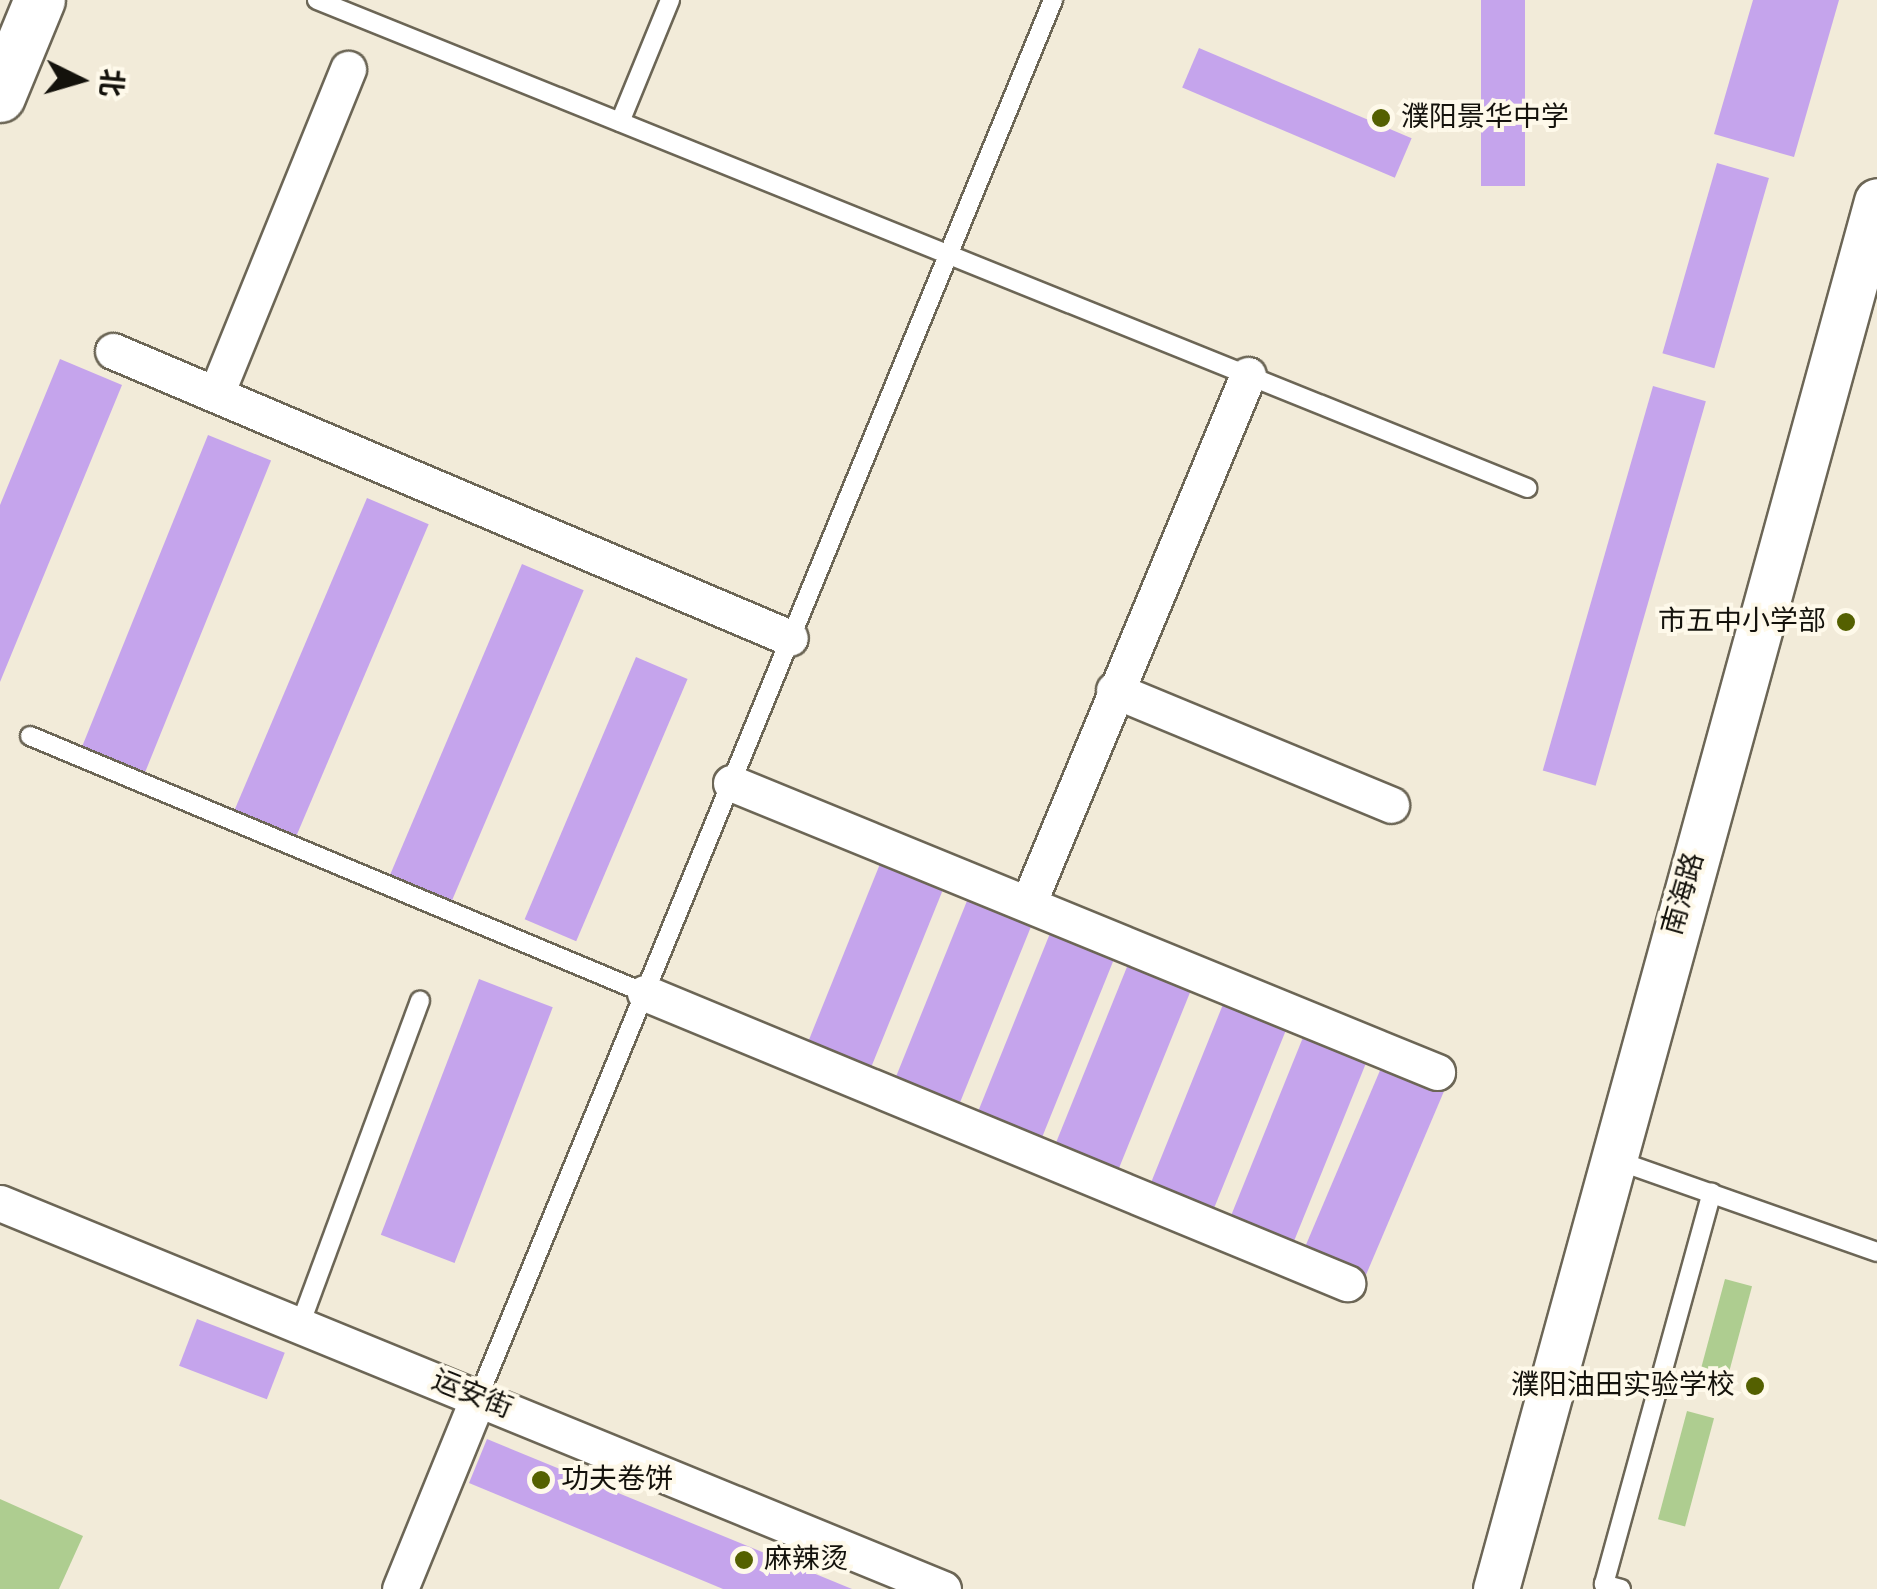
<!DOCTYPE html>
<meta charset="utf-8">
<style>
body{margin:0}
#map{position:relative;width:1877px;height:1589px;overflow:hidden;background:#f2ebd9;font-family:"Sofia Sans Condensed","Noto Sans SC",sans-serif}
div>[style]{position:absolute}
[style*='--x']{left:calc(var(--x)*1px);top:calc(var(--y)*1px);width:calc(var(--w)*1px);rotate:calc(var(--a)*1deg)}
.green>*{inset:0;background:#aecd90;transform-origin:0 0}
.building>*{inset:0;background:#c5a4ec;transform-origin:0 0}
.roads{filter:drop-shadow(2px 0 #6c6656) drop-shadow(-2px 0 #6c6656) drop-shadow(0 2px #6c6656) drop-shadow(0 -2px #6c6656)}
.service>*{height:18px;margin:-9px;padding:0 9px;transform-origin:9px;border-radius:9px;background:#fff}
.minor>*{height:35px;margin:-17.5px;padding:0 17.5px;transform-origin:17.5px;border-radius:17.5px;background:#fff}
.tertiary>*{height:45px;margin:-22.5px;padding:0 22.5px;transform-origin:22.5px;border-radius:22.5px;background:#fff}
.secondary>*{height:50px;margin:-25px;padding:0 25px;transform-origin:25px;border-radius:25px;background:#fff}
.dots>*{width:28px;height:28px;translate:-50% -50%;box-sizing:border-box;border:5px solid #fef9ea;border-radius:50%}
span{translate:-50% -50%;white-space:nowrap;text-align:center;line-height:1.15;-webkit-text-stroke:8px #fef9ea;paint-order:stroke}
.poi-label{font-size:28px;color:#14120c}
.left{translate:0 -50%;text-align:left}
.right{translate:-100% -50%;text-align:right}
.street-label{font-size:28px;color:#14120c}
.north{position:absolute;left:30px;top:30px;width:100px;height:100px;-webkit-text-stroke:8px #fef9ea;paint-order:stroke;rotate:95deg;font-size:28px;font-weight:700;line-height:40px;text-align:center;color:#14120c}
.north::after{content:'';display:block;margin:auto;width:35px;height:45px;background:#14120c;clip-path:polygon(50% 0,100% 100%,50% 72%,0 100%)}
</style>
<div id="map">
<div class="green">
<div style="left:1725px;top:1279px;width:28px;height:112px;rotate:15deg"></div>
<div style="left:1687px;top:1411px;width:28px;height:112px;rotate:15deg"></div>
<div style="clip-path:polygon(0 1499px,83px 1536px,59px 1589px,0 1589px)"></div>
</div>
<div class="building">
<div style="left:1481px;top:0;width:44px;height:186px"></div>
<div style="clip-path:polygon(1753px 0,1839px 0,1794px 157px,1714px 134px)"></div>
<div style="left:1199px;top:48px;width:231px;height:43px;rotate:23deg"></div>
<div style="left:1717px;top:163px;width:54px;height:198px;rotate:16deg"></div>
<div style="clip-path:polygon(60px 359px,122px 385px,0 682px,0 505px)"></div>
<div style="left:1653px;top:386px;width:55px;height:400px;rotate:16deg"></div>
<div style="left:208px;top:435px;width:68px;height:339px;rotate:22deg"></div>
<div style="left:367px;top:498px;width:67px;height:339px;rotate:23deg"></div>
<div style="left:522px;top:564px;width:67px;height:340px;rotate:23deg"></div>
<div style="left:636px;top:657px;width:56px;height:285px;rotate:23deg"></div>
<div style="left:884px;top:854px;width:68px;height:204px;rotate:22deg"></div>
<div style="left:971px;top:891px;width:69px;height:204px;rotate:22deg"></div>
<div style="left:1053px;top:926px;width:69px;height:204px;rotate:22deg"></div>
<div style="left:1131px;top:957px;width:68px;height:204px;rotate:22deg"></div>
<div style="left:479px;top:979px;width:79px;height:274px;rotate:21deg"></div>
<div style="left:1226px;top:997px;width:68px;height:203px;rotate:22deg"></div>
<div style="left:1306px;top:1030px;width:68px;height:204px;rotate:22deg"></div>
<div style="left:1384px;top:1061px;width:67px;height:204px;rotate:23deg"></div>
<div style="left:197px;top:1319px;width:94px;height:50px;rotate:21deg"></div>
<div style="clip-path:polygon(487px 1439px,852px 1589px,723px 1589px,469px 1483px)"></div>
</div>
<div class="roads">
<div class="service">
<div style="--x:317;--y:0;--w:1305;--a:21.96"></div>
<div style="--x:620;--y:122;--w:132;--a:-67.7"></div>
<div style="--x:30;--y:736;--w:667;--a:22.68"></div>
<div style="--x:1613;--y:1159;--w:280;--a:19.4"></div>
<div style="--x:300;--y:1325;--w:346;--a:-69.7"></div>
<div style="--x:478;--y:1398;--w:1512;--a:-67.64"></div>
<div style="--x:1621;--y:1589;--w:18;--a:-164"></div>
<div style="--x:1604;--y:1584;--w:406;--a:-74.6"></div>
</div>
<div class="minor">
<div style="--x:113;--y:351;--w:735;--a:22.97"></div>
<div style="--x:216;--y:394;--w:351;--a:-67.9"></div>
<div style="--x:1114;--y:690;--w:300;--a:22.5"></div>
<div style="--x:731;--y:783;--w:763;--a:22.26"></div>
<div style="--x:1028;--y:904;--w:573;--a:-67.42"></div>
<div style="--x:645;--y:993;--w:760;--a:22.45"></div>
<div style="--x:0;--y:1203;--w:1019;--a:22.26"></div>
<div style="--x:400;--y:1589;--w:206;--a:-67.8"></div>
</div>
<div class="tertiary">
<div style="--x:1496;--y:1589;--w:1439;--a:-74.65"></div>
</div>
<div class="secondary">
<div style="--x:0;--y:97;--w:105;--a:-67.6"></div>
</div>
</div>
<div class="dots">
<div style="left:1381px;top:118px;background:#546000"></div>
<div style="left:1846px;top:622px;background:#546000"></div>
<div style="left:1755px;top:1386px;background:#546000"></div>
<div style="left:541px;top:1480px;background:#546000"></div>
<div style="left:744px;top:1560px;background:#546000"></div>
</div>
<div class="poi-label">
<span class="left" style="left:1401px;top:118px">濮阳景华中学</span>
<span class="right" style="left:1826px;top:622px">市五中小学部</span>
<span class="right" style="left:1735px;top:1386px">濮阳油田实验学校</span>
<span class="left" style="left:561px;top:1480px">功夫卷饼</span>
<span class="left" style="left:764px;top:1560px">麻辣烫</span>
</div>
<div class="street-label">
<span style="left:1684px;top:894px;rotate:-74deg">南海路</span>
<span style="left:472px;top:1395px;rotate:22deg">运安街</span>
</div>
<div class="north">北</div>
</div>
